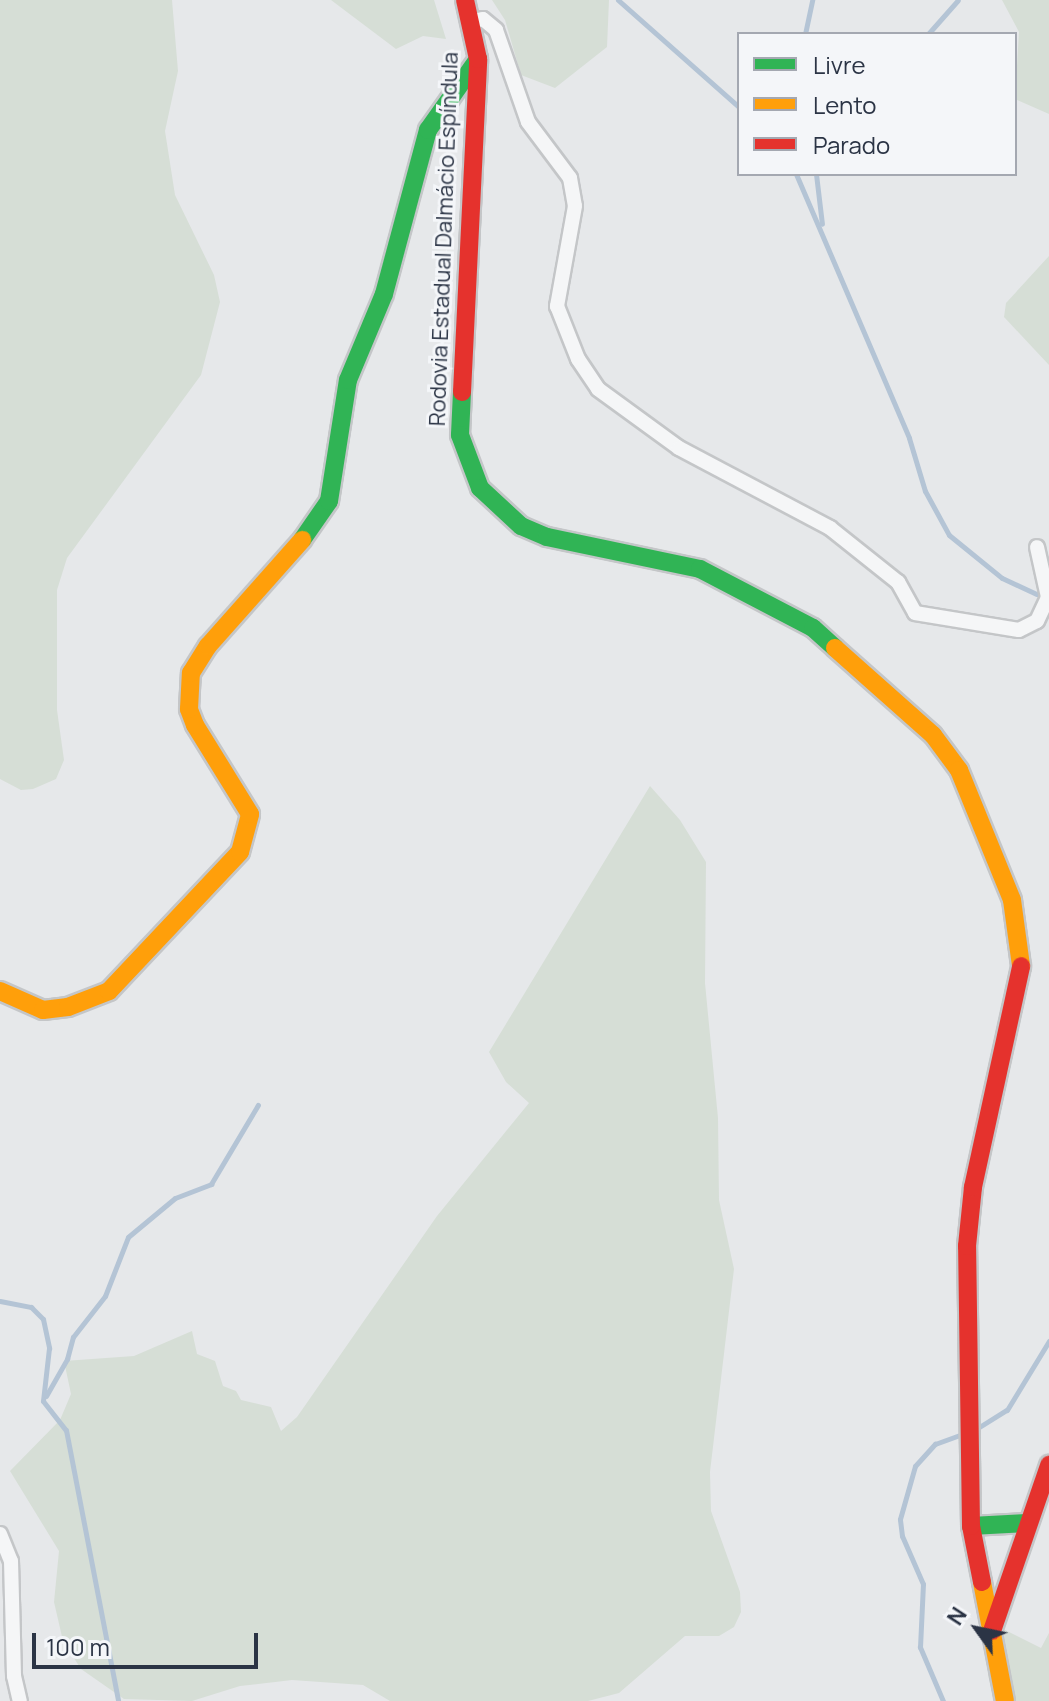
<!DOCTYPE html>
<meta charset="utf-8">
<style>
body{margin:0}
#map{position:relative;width:1049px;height:1701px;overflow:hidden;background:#e6e8ea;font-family:Manrope,sans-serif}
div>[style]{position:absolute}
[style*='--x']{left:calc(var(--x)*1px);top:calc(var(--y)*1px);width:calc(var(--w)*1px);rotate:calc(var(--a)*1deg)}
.green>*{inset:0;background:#d6ded6}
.stream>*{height:5px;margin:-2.5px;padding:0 2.5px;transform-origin:2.5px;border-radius:2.5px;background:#b4c4d5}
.roads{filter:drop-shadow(2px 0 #c4c6c8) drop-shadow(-2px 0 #c4c6c8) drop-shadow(0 2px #c4c6c8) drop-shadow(0 -2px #c4c6c8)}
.street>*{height:14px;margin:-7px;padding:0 7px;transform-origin:7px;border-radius:7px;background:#f5f6f7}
.fast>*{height:18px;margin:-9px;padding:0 9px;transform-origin:9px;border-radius:9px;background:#30b455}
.slow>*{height:18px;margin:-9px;padding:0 9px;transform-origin:9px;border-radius:9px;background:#ff9f0a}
.jam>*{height:18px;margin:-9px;padding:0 9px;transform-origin:9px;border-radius:9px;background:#e5322d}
span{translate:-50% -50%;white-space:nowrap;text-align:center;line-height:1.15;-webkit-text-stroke:6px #f4f6f9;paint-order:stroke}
.street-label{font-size:22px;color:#2b3445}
.legend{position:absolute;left:737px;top:32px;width:280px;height:144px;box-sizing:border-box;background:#f4f6f9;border:2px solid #a4a8b1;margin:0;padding:10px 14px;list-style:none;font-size:24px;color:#2b3445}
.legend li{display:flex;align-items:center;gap:16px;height:40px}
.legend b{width:40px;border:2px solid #a4a8b1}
.north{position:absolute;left:937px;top:1589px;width:80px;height:80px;-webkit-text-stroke:6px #f4f6f9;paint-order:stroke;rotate:303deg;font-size:22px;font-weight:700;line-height:32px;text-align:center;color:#2b3445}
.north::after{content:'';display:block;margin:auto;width:28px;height:36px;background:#2b3445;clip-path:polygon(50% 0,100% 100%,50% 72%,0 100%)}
.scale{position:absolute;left:32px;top:1633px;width:226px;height:36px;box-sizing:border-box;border:4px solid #2b3445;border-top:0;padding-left:10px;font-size:24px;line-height:28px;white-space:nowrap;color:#2b3445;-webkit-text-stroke:6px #f4f6f9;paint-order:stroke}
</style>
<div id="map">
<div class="green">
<div style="clip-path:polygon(0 0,172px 0,178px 71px,165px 131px,175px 195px,214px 275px,220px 302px,201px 375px,67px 558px,57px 590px,57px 710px,64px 760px,56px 779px,33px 789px,21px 790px,0 779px)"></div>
<div style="clip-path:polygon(331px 0,434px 0,446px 39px,423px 36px,396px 49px)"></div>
<div style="clip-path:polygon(492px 0,609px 0,607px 47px,555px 88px,521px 75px,505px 20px)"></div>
<div style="clip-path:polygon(1002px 0,1049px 0,1049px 114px,1015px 99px,1019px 32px)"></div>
<div style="clip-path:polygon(1049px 256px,1049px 365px,1004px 317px,1006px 303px)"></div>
<div style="clip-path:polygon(650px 786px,680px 820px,706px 862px,705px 983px,718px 1118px,719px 1200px,734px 1269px,710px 1472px,711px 1511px,740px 1592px,741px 1612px,734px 1627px,719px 1636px,685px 1636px,619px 1693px,588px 1701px,390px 1701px,363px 1685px,292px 1680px,240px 1686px,192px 1701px,124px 1699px,81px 1669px,63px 1641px,54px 1602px,59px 1551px,10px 1471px,60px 1420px,71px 1394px,64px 1361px,134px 1356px,192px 1331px,197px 1354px,215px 1361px,223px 1386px,236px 1391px,241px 1400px,271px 1407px,281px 1431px,297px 1417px,437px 1216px,529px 1103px,506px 1082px,489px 1052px)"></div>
<div style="clip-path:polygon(999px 1627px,1041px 1648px,1049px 1633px,1049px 1701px,994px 1701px,988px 1675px,996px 1666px)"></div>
</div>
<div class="stream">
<div style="--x:618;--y:0;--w:162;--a:41.5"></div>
<div style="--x:805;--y:34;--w:35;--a:-78"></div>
<div style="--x:928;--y:34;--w:45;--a:-48.6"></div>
<div style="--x:796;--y:174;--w:287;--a:66.8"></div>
<div style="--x:909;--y:438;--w:55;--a:73.2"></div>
<div style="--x:925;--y:491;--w:50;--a:61.4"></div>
<div style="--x:949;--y:535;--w:68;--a:39.1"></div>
<div style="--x:1002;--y:578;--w:38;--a:25"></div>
<div style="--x:816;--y:174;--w:50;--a:83.2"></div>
<div style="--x:0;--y:1301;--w:32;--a:11"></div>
<div style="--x:31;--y:1307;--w:17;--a:45"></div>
<div style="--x:43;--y:1319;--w:30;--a:78"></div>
<div style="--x:49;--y:1348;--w:53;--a:96.5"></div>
<div style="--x:43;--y:1401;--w:37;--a:52"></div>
<div style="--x:66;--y:1430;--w:276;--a:79.1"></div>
<div style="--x:46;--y:1396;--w:43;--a:-60.4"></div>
<div style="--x:67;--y:1359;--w:23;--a:-75"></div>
<div style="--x:73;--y:1337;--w:52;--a:-52"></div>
<div style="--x:105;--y:1296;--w:63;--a:-68.7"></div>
<div style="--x:128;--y:1237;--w:61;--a:-39.7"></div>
<div style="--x:175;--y:1198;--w:39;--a:-21"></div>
<div style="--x:211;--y:1184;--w:92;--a:-59.3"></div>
<div style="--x:976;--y:1429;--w:36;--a:-32"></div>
<div style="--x:1007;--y:1410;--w:81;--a:-58.7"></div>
<div style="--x:943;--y:1701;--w:59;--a:-113.1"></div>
<div style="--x:920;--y:1647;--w:63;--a:-87.3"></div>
<div style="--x:923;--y:1584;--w:52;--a:-113.6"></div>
<div style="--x:902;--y:1536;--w:17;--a:-97"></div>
<div style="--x:900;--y:1519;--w:55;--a:-74.2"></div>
<div style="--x:915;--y:1466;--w:30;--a:-48"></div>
<div style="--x:935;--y:1444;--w:30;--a:-20"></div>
</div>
<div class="roads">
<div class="street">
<div style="--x:471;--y:21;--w:12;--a:-9"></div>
<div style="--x:483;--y:19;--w:17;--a:40"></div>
<div style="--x:496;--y:30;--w:97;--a:70.8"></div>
<div style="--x:528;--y:122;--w:70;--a:53.1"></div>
<div style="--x:570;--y:178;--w:28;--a:80"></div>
<div style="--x:575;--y:206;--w:102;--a:100.2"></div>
<div style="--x:557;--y:306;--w:57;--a:68.4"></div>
<div style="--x:578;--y:359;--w:36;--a:56"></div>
<div style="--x:598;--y:389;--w:100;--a:36.1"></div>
<div style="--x:679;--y:448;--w:171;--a:27.9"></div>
<div style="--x:830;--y:528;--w:87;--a:38.5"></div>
<div style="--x:898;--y:582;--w:35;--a:61"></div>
<div style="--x:915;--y:613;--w:105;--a:9.3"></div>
<div style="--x:1019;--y:630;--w:20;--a:-27"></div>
<div style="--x:1037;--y:621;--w:26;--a:-65"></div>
<div style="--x:1048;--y:597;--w:51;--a:-102.4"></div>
<div style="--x:0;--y:1534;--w:29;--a:68"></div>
<div style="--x:11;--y:1561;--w:115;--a:88.5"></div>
<div style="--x:14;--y:1676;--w:26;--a:77"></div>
</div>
<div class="fast">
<div style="--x:462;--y:392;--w:43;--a:92.7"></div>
<div style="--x:460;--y:435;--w:57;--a:69.3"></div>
<div style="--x:480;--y:488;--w:56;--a:42.8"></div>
<div style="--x:521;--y:526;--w:28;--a:23"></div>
<div style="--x:547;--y:537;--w:156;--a:11.8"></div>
<div style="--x:700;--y:569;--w:127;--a:27.6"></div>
<div style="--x:813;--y:628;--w:30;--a:42"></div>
<div style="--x:302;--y:540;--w:47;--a:-55.3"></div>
<div style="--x:329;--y:501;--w:122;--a:-81.1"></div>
<div style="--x:348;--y:380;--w:93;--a:-67.3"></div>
<div style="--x:384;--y:294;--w:170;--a:-75"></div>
<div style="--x:428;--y:130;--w:87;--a:-54.8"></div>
<div style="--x:971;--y:1526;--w:56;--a:-3.1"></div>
</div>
<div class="slow">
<div style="--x:835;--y:648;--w:131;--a:41.6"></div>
<div style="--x:933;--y:735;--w:44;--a:53.4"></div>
<div style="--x:959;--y:770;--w:140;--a:67.8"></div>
<div style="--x:1012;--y:900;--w:67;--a:82.2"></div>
<div style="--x:0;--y:991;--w:47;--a:23.8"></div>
<div style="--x:43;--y:1010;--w:25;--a:-7"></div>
<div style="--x:68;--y:1007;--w:44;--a:-21.3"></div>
<div style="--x:109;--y:991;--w:191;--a:-46.7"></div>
<div style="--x:240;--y:852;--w:39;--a:-75"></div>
<div style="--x:250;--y:814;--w:105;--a:-121.7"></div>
<div style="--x:195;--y:725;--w:17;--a:-111"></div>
<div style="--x:189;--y:709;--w:36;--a:-87"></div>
<div style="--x:191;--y:673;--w:32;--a:-58"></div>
<div style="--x:208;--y:646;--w:142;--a:-48.4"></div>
<div style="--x:982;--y:1582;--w:121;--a:79.1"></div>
</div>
<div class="jam">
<div style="--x:462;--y:392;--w:333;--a:-87.2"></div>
<div style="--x:478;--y:59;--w:60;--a:-102.4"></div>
<div style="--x:982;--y:1582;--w:57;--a:-101.1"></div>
<div style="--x:971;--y:1526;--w:280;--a:-90.8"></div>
<div style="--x:967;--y:1246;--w:59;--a:-84.2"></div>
<div style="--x:973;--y:1187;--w:226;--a:-77.7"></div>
<div style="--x:992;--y:1631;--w:176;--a:-71"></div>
</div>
</div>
<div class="street-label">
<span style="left:444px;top:239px;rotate:-88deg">Rodovia Estadual Dalmácio Espíndula</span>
</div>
<ul class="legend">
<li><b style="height:10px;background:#30b455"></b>Livre</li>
<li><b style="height:10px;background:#ff9f0a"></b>Lento</li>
<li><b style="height:10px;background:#e5322d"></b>Parado</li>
</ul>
<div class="north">N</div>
<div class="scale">100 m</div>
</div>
